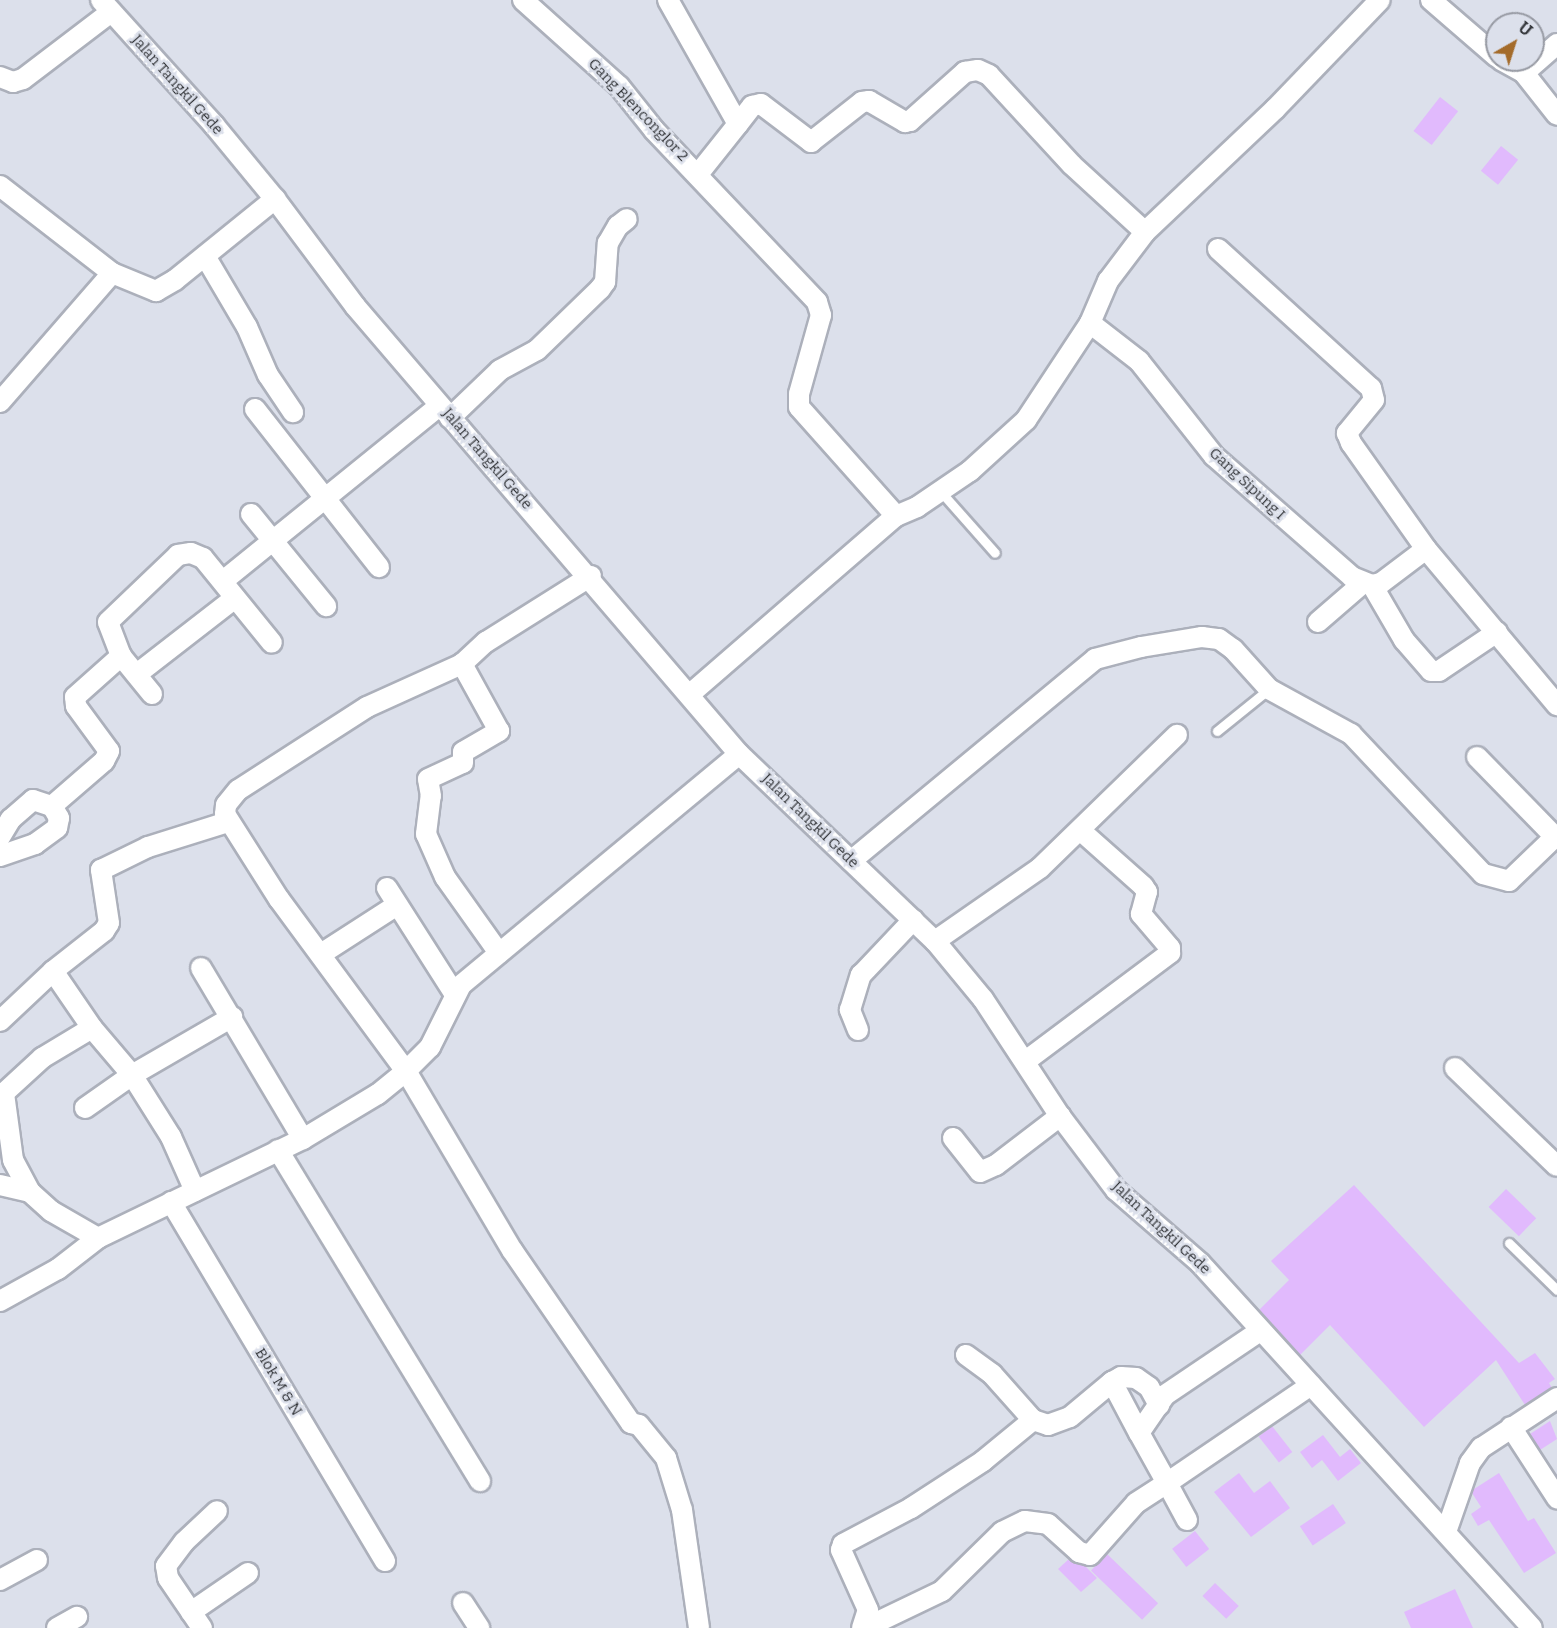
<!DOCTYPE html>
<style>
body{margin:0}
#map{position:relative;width:1557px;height:1628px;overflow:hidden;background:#dce0eb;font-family:Bitter,serif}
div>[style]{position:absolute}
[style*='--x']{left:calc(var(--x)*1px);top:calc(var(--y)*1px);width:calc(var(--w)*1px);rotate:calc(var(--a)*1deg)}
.building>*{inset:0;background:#e1bafd;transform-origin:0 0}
.roads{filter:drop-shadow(2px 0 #acb0bb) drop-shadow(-2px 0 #acb0bb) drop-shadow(0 2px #acb0bb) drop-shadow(0 -2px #acb0bb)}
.service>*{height:9px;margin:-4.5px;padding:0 4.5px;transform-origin:4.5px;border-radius:4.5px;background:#fff}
.minor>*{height:20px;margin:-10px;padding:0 10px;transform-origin:10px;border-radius:10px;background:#fff}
span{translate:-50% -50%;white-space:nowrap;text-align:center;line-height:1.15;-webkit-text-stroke:5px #dce0eb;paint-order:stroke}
.street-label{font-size:15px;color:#303236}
.north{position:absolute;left:1485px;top:12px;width:60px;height:60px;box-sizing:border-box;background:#dce0eb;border:2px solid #979aa3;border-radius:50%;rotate:39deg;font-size:16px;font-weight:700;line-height:24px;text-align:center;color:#303236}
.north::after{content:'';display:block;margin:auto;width:21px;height:27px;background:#a46b2a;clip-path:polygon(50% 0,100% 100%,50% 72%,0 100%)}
</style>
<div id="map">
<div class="building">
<div style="left:1440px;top:97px;width:23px;height:43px;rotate:38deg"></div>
<div style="left:1501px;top:146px;width:22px;height:32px;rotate:39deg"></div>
<div style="clip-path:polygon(1354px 1185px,1519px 1363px,1535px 1353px,1555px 1379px,1549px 1383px,1552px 1388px,1525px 1405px,1496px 1360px,1424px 1427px,1330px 1325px,1300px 1355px,1259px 1310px,1289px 1280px,1271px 1261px)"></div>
<div style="left:1506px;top:1189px;width:42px;height:25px;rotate:44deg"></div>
<div style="clip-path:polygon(1550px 1421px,1557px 1439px,1540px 1450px,1530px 1434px)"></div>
<div style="left:1272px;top:1426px;width:33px;height:17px;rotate:52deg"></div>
<div style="clip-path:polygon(1323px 1435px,1340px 1457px,1350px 1449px,1361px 1463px,1338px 1481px,1322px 1460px,1312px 1468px,1300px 1452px)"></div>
<div style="clip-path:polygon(1239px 1473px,1254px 1493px,1270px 1481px,1290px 1508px,1251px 1537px,1214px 1492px)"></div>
<div style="clip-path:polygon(1499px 1473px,1528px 1521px,1534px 1518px,1556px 1553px,1524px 1573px,1489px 1520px,1478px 1526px,1471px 1514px,1481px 1507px,1472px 1493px,1474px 1489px)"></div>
<div style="left:1333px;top:1504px;width:23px;height:40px;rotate:56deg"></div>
<div style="left:1195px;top:1531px;width:23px;height:29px;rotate:52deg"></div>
<div style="left:1107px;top:1554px;width:71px;height:23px;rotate:44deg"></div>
<div style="clip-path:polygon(1069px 1559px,1085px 1566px,1097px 1578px,1081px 1592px,1058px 1569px)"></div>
<div style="left:1215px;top:1583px;width:33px;height:18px;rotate:44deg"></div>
<div style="clip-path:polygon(1455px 1589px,1473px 1628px,1411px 1628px,1404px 1612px)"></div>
</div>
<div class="roads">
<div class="service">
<div style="--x:941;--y:492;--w:81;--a:48.5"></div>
<div style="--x:1217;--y:731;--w:67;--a:-38.9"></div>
<div style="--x:1509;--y:1243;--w:67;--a:44.4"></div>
</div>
<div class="minor">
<div style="--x:101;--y:0;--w:169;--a:47.9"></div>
<div style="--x:214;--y:125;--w:96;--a:50.5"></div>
<div style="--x:275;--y:199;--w:134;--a:53.2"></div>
<div style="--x:355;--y:306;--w:590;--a:49.4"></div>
<div style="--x:739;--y:754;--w:271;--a:43.7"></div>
<div style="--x:935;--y:941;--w:75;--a:50.4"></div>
<div style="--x:983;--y:999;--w:140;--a:56.7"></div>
<div style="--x:1060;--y:1116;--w:93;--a:52.9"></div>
<div style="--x:1116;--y:1190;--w:111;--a:41"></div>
<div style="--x:1200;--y:1263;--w:493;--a:47.7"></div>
<div style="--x:523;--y:0;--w:129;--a:41.9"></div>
<div style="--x:619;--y:86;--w:56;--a:51.5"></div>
<div style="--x:654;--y:130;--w:237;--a:46.5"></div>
<div style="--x:817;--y:302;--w:14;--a:73"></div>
<div style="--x:821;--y:315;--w:82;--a:105.6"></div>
<div style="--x:799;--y:394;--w:13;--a:90"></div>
<div style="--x:799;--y:407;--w:146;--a:48.3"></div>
<div style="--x:668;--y:0;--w:142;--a:60.6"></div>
<div style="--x:738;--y:124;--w:63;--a:128.5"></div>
<div style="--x:1431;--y:0;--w:87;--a:40.8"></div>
<div style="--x:1501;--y:60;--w:26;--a:29"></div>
<div style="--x:1524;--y:73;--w:53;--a:51.8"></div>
<div style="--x:1524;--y:73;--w:44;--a:-41.3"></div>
<div style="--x:0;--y:77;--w:14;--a:21"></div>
<div style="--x:13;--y:82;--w:10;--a:-17"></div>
<div style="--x:23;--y:79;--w:111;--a:-37.3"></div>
<div style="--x:738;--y:124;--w:23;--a:-52"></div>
<div style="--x:752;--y:106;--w:9;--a:-13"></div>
<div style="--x:761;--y:104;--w:63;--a:37.2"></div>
<div style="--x:811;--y:142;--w:65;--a:-38.1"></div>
<div style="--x:862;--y:102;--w:7;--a:-8"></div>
<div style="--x:869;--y:101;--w:42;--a:30.3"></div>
<div style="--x:905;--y:122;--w:5;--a:-11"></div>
<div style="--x:910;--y:121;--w:74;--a:-41.7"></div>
<div style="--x:965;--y:72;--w:13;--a:-9"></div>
<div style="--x:978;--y:70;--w:12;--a:24"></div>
<div style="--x:989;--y:75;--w:122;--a:47.3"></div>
<div style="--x:1072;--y:165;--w:99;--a:42.5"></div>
<div style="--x:0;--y:186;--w:142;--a:37.8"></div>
<div style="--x:1218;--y:249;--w:207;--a:42.3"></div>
<div style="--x:1371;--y:388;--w:12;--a:76"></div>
<div style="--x:1374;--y:400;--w:43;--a:129.3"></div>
<div style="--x:1347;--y:433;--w:11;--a:68"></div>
<div style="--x:1351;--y:443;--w:130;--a:54.7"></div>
<div style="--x:1426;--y:549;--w:204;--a:50"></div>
<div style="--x:205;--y:256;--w:82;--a:59.4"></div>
<div style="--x:247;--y:327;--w:52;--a:66.4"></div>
<div style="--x:268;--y:375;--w:45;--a:56"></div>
<div style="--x:1090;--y:323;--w:62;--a:37.8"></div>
<div style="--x:1139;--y:361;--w:121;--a:51.7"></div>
<div style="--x:1214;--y:456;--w:184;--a:41.2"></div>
<div style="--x:1352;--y:577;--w:22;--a:22"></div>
<div style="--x:1372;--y:585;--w:9;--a:-13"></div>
<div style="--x:1381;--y:583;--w:56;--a:-37.1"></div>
<div style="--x:0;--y:402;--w:171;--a:-49"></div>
<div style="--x:112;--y:273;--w:48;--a:22.2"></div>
<div style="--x:156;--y:291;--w:22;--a:-30"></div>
<div style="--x:175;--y:280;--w:129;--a:-39"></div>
<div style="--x:255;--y:409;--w:201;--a:51.9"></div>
<div style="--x:450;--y:418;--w:69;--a:-43.8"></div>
<div style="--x:500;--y:370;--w:42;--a:-28.4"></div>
<div style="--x:537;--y:350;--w:88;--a:-44.1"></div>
<div style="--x:600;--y:289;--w:9;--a:-54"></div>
<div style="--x:605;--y:282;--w:39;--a:-86"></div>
<div style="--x:608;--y:243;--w:20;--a:-60"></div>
<div style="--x:618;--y:226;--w:11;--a:-38"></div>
<div style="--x:251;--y:514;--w:119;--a:50.8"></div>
<div style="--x:223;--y:581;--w:279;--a:-39"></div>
<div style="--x:1372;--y:585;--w:64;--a:59.8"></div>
<div style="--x:1404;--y:640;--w:41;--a:48.9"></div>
<div style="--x:1431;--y:671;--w:8;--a:0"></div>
<div style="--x:1439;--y:671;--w:70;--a:-33.9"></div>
<div style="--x:1318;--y:622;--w:60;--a:-40.9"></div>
<div style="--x:462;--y:664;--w:104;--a:155.6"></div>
<div style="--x:367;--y:707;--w:153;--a:147.2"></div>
<div style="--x:238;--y:790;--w:19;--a:129"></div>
<div style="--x:226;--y:805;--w:9;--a:96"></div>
<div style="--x:225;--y:814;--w:101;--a:57.6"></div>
<div style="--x:279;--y:899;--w:214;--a:53.6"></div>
<div style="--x:406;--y:1071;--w:208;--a:59.4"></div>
<div style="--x:512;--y:1250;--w:210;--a:55.5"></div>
<div style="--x:631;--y:1423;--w:8;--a:14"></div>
<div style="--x:639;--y:1425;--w:43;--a:50.7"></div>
<div style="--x:666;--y:1458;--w:54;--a:72.9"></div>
<div style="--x:682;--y:1510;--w:119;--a:81.8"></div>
<div style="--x:137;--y:674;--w:124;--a:-37.8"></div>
<div style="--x:152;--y:694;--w:49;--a:-129.2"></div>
<div style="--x:121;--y:656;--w:36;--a:-111"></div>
<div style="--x:108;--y:622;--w:97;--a:-43.7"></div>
<div style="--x:178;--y:555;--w:13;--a:-9"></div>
<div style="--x:191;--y:553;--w:13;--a:23"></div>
<div style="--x:203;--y:558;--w:109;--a:50.9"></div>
<div style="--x:689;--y:695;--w:274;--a:-40.9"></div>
<div style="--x:896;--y:516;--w:23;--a:-23"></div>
<div style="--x:917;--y:507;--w:64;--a:-34.2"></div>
<div style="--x:970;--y:471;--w:76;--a:-42.3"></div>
<div style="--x:1026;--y:420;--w:116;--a:-56.6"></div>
<div style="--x:1090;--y:323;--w:46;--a:-66.8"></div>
<div style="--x:1108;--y:281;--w:61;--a:-52.9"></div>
<div style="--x:1145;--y:232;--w:179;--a:-43.4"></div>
<div style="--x:1275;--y:109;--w:151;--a:-46.1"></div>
<div style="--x:1477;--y:757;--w:112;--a:45.7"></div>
<div style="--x:52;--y:806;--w:69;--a:-40.9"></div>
<div style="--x:104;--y:761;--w:11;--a:-63"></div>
<div style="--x:109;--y:751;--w:56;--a:-126.3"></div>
<div style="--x:76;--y:706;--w:9;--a:-96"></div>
<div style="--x:75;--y:697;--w:62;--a:-41.7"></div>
<div style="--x:0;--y:837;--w:21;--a:-59"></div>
<div style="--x:11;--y:819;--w:29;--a:-41"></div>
<div style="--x:33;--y:800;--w:20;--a:18"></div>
<div style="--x:52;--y:806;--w:14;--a:60"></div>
<div style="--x:59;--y:818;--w:10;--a:101"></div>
<div style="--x:57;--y:828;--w:27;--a:144"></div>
<div style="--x:35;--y:844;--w:37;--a:161"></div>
<div style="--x:851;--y:861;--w:317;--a:-39.6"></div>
<div style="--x:1095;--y:659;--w:48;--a:-14.6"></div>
<div style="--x:1141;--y:647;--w:62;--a:-9.3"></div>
<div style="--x:1202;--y:637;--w:17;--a:7"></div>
<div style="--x:1219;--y:639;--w:17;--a:36"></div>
<div style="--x:1233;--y:649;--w:54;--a:48"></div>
<div style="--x:1269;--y:689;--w:94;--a:28.8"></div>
<div style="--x:1351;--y:734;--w:192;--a:46.7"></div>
<div style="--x:1483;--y:874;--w:27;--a:15"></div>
<div style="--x:1509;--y:881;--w:66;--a:-43.8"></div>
<div style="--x:387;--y:888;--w:125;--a:57.5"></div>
<div style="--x:935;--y:941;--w:128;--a:-34.8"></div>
<div style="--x:1040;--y:868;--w:191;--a:-44.2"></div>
<div style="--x:499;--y:953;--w:93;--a:-125.4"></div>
<div style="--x:445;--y:877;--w:47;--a:-113.8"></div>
<div style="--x:426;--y:834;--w:38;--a:-83"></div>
<div style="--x:431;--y:796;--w:17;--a:-100"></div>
<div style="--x:428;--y:779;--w:38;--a:-25"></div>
<div style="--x:463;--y:763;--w:11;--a:-90"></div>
<div style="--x:463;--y:752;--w:42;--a:-30.3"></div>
<div style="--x:499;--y:731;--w:77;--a:-118.9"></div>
<div style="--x:462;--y:664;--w:33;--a:-43"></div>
<div style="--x:486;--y:642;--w:124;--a:-32.2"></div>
<div style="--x:321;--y:954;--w:90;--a:-32.8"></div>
<div style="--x:201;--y:968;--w:199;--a:59.2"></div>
<div style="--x:53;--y:971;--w:69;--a:55.6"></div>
<div style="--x:92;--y:1028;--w:62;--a:49.6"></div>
<div style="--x:132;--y:1075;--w:73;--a:57.8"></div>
<div style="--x:171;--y:1137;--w:59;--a:66"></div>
<div style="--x:0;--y:1021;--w:73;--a:-43.3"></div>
<div style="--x:53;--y:971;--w:65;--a:-38.1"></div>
<div style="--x:104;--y:931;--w:9;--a:-58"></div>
<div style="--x:109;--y:923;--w:54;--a:-98.6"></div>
<div style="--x:101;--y:870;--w:52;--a:-26.1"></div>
<div style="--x:148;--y:847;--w:84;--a:-17.4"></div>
<div style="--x:858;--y:1030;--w:22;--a:-112"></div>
<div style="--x:850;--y:1010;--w:37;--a:-73"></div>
<div style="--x:861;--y:975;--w:76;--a:-46.6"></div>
<div style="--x:1027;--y:1060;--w:179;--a:-36.8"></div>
<div style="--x:1170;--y:953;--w:5;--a:-90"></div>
<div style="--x:1170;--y:948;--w:45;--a:-130.5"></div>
<div style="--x:1141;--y:914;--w:23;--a:-75"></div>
<div style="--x:1147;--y:892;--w:7;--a:-124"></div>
<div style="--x:1143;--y:886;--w:83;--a:-138.4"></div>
<div style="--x:1455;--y:1068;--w:141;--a:43.9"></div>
<div style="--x:85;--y:1108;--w:57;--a:-35.1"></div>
<div style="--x:132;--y:1075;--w:116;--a:-30.1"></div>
<div style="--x:953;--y:1138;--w:43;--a:51.5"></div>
<div style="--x:980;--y:1172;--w:17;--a:-24"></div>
<div style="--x:996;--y:1165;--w:81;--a:-37.4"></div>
<div style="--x:278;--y:1150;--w:388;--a:58.6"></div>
<div style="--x:0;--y:1185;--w:31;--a:13"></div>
<div style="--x:30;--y:1192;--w:28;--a:42"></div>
<div style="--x:51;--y:1211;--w:54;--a:29.9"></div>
<div style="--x:98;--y:1238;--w:228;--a:-25.8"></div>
<div style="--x:303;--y:1139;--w:87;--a:-31"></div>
<div style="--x:378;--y:1094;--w:36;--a:-39"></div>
<div style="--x:406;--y:1071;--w:34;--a:-45"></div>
<div style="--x:430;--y:1047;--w:69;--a:-63.4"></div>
<div style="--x:461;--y:985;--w:361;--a:-39.7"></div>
<div style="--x:30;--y:1192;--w:36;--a:-118"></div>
<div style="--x:13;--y:1160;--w:68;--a:-97.7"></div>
<div style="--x:4;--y:1093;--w:52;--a:-42.6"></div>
<div style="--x:42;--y:1058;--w:58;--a:-31"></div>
<div style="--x:171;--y:1202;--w:418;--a:59.2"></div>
<div style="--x:0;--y:1301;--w:66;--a:-28.9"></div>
<div style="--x:58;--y:1269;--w:51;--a:-37.8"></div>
<div style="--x:966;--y:1355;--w:32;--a:36"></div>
<div style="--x:992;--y:1374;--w:62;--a:48.3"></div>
<div style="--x:1033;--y:1420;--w:16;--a:18"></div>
<div style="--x:1048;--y:1425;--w:23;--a:-20"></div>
<div style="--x:1070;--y:1417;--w:55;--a:-39.8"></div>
<div style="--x:1112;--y:1382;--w:58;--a:62.1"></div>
<div style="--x:1112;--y:1382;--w:10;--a:-29"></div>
<div style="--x:1121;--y:1377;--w:15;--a:4"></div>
<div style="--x:1136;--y:1378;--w:16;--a:35"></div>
<div style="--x:1149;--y:1387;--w:21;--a:61"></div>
<div style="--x:1511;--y:1427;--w:85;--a:57.1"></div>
<div style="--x:1187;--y:1520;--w:42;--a:-118.4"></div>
<div style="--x:1167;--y:1483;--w:174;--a:-34.2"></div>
<div style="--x:1446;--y:1532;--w:73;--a:-70.8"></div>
<div style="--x:1470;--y:1463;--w:19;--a:-54"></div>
<div style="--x:1481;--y:1448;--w:91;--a:-33.3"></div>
<div style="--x:0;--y:1580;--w:42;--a:-28.4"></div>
<div style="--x:463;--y:1603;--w:30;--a:57"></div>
<div style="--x:191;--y:1612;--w:69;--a:-34.4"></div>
<div style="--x:57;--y:1628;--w:23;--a:-29"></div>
<div style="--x:202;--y:1628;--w:60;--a:-124.2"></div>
<div style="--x:168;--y:1578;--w:12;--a:-99"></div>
<div style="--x:166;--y:1566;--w:30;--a:-53"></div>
<div style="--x:184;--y:1542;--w:45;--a:-43.2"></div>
<div style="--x:862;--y:1628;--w:19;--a:-72"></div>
<div style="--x:868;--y:1610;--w:66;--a:-114.2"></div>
<div style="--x:841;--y:1550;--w:6;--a:-72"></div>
<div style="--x:843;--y:1544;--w:77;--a:-27.9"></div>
<div style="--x:911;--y:1508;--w:86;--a:-33.1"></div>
<div style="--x:983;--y:1461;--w:65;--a:-39.4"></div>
<div style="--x:865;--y:1628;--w:85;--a:-25.7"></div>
<div style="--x:942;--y:1591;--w:84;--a:-44.5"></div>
<div style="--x:1002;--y:1532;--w:25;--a:-26"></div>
<div style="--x:1025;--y:1521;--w:23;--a:7"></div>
<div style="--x:1048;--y:1524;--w:42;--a:42.1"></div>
<div style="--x:1079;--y:1552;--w:11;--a:15"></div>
<div style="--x:1090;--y:1555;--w:69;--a:-48.5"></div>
<div style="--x:1136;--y:1503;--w:37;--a:-33"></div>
<div style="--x:1167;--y:1483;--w:57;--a:-119.2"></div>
<div style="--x:1139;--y:1433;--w:46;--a:-55.6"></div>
<div style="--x:1165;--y:1395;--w:115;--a:-34"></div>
</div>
</div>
<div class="street-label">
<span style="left:177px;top:85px;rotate:48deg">Jalan Tangkil Gede</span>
<span style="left:638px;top:110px;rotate:46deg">Gang Blenconglor 2</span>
<span style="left:487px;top:459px;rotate:49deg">Jalan Tangkil Gede</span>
<span style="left:1247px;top:484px;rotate:43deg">Gang Sipung I</span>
<span style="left:810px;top:821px;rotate:44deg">Jalan Tangkil Gede</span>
<span style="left:1161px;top:1228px;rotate:43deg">Jalan Tangkil Gede</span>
<span style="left:278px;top:1382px;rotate:59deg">Blok M &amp; N</span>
</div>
<div class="north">U</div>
</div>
